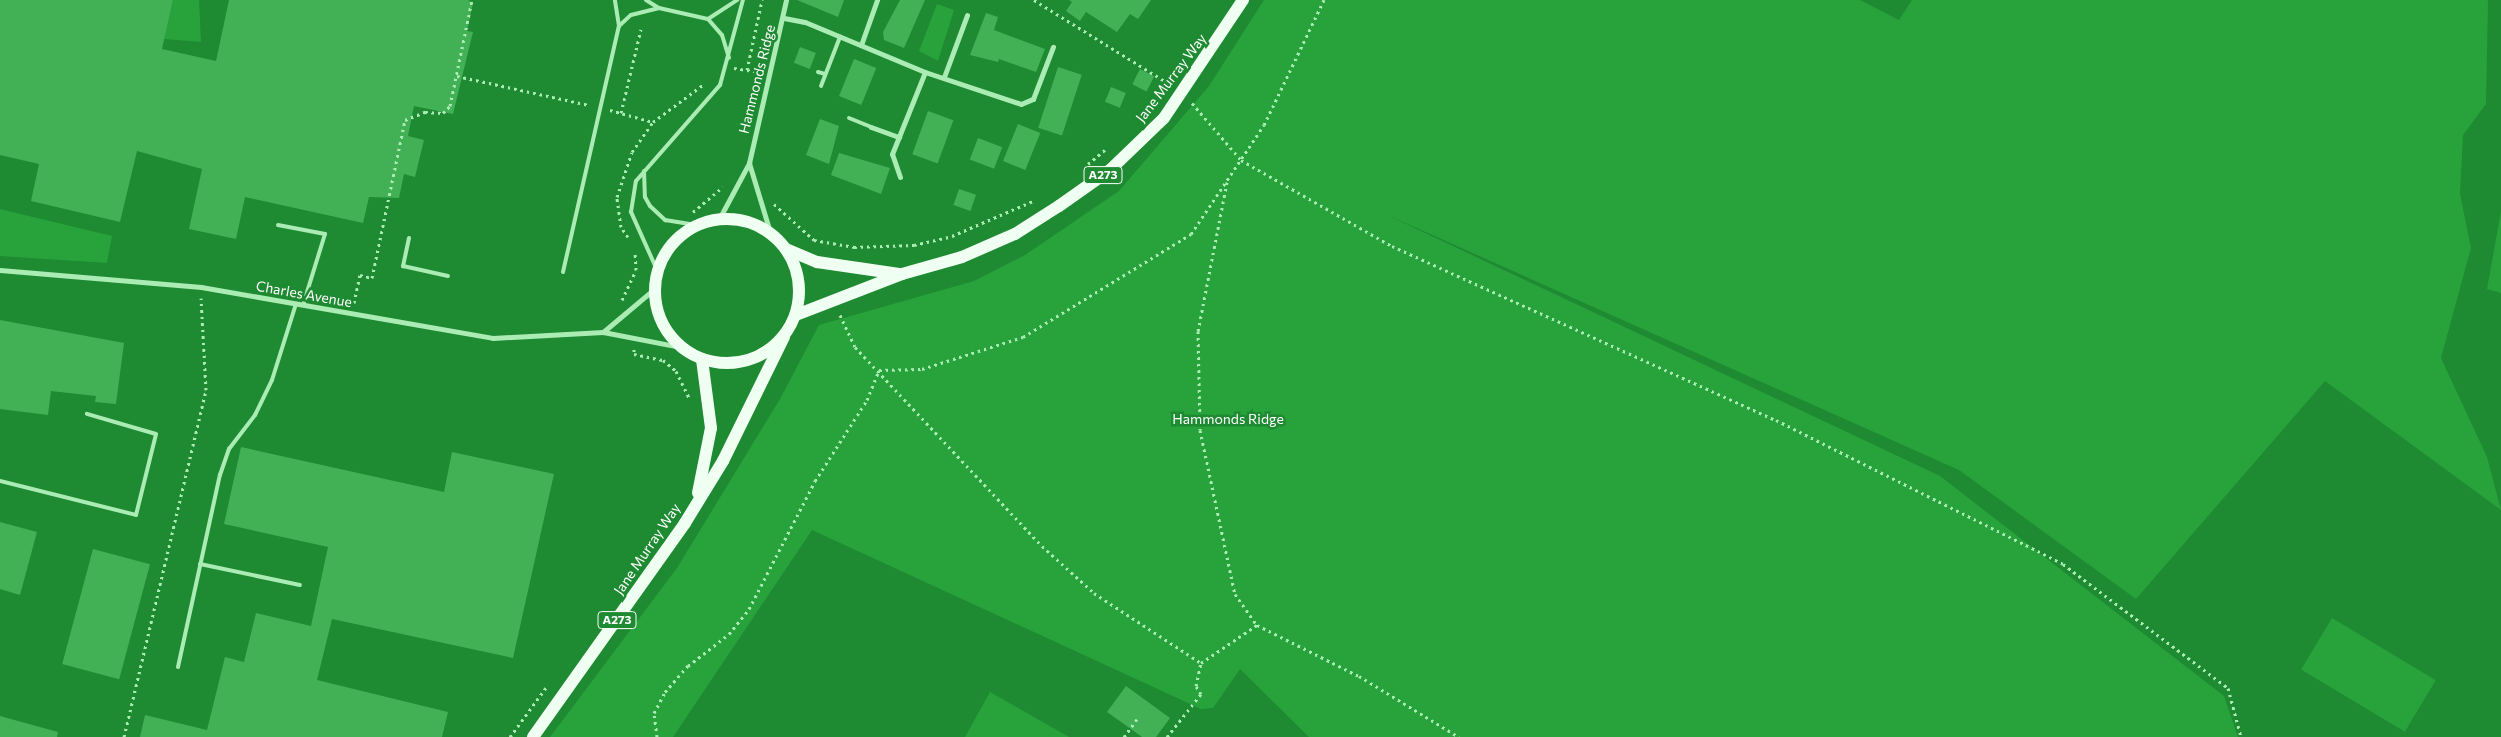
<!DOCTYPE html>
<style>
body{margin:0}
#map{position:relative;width:2501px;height:737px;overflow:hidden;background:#1e8a31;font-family:Commissioner,sans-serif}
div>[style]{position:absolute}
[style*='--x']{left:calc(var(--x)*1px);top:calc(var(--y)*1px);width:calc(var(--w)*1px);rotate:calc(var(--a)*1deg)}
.green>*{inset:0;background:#28a33c;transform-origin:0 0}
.building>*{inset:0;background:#42b155;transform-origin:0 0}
.path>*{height:3px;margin-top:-1.5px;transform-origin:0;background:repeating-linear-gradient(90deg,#aaecb4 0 2.5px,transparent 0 6.5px)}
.service>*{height:4px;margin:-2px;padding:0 2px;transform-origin:2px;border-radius:2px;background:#aaecb4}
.minor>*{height:5px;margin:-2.5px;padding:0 2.5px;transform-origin:2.5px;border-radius:2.5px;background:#aaecb4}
.primary>*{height:12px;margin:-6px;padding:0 6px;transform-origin:6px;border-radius:6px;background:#effff2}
.primary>.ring{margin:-6px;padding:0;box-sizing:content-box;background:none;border:12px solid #effff2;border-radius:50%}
span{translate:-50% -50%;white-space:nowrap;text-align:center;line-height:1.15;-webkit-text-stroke:5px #1e8a31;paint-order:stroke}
.shield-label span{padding:1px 4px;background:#1e8a31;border:1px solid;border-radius:4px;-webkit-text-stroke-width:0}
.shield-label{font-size:12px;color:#fff;font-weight:700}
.street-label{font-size:14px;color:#fff}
.park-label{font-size:14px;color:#fff}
</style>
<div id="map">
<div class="green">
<div style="clip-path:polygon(173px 0,199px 0,201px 42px,164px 39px)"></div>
<div style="clip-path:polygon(1264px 0,1860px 0,1899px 20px,1912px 0,2488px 0,2486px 104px,2463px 135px,2460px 194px,2471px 248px,2441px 358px,2487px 457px,2501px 510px,2325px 381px,2136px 599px,1959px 470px,1383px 213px,1940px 476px,2224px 696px,2238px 737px,1309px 737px,1240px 669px,1213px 708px,1201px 709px,812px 530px,673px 737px,550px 737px,677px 568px,780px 399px,819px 325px,974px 281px,1025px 255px,1119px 191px,1209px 86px)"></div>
<div style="clip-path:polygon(937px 4px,954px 10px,938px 61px,919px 51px)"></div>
<div style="clip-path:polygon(0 209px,112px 236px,107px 263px,0 256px)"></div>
<div style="clip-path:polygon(2501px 211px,2501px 293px,2487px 289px)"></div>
<div style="left:2332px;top:618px;width:121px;height:60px;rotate:31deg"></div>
<div style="clip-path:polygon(990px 692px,1069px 737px,965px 737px)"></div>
</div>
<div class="building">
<div style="clip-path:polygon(0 0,173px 0,162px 49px,216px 61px,229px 0,468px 0,473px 3px,467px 31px,473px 32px,453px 114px,414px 106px,408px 136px,424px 140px,415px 177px,404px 174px,399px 198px,369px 197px,363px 223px,245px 197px,236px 239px,189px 229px,202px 169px,137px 151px,120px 222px,31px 201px,39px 164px,0 155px)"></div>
<div style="clip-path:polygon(797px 0,844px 0,838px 17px)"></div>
<div style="clip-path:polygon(900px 0,925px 0,904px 48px,884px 40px,883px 32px)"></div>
<div style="clip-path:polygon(1069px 0,1151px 0,1138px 19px,1130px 14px,1117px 32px,1086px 12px,1080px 21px,1066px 11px,1072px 2px)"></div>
<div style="clip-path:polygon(986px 13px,998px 17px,994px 30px,1045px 49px,1036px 72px,999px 59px,998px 62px,970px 55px)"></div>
<div style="left:800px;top:47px;width:17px;height:17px;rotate:21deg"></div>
<div style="left:854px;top:59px;width:24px;height:40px;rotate:22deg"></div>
<div style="left:1058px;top:67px;width:25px;height:64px;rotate:18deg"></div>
<div style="left:1140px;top:69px;width:16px;height:17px;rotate:27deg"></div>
<div style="left:1111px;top:87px;width:16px;height:16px;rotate:22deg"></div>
<div style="left:928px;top:111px;width:27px;height:46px;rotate:20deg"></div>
<div style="clip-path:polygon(820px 119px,839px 126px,829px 164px,806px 155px)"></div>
<div style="left:1018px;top:124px;width:24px;height:40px;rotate:22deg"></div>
<div style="left:978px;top:138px;width:26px;height:23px;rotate:21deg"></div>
<div style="clip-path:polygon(839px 153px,890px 168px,881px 194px,831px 175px)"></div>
<div style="left:959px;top:189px;width:18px;height:17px;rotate:19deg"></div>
<div style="clip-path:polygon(0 320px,124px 343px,116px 404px,95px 402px,96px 396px,51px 391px,48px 415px,0 409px)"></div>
<div style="clip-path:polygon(241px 447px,444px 492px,452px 452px,554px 474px,513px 658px,332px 619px,317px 680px,448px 712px,442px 737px,140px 737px,145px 715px,207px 730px,225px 657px,244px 662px,256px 613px,311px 626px,328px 547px,224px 524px)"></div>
<div style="clip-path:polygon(0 522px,37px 532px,20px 595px,0 589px)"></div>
<div style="left:93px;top:549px;width:59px;height:119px;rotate:15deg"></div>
<div style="clip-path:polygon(1126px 686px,1170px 718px,1156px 737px,1142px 737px,1107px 712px)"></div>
<div style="clip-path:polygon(0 716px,58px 732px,57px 737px,0 737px)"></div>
</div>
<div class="path">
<div style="--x:1034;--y:0;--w:158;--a:31.8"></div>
<div style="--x:734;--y:68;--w:13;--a:9"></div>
<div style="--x:747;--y:70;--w:72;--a:-77.9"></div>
<div style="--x:747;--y:70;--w:12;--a:9"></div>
<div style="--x:457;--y:76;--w:135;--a:12.4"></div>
<div style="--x:1192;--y:103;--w:75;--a:49.3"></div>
<div style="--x:1241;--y:160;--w:174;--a:29.7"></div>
<div style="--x:1392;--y:246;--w:422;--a:24.4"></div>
<div style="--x:1776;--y:420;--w:321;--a:26.6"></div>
<div style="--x:2063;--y:564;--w:206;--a:36.9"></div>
<div style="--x:2228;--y:688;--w:51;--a:75.1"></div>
<div style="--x:610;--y:110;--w:45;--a:15.6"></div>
<div style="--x:1145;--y:112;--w:16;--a:-52"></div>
<div style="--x:621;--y:113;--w:86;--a:-76.6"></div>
<div style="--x:1088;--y:164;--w:26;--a:-40"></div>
<div style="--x:1227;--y:182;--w:152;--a:101"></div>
<div style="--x:1198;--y:331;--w:99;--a:88.8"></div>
<div style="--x:1200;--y:430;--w:168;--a:78"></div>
<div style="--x:1235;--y:594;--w:38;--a:55"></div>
<div style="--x:774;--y:204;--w:54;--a:42"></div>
<div style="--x:814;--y:240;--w:41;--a:9.9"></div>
<div style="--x:854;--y:247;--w:60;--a:-1.9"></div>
<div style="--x:914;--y:245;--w:39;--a:-13"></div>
<div style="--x:952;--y:236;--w:88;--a:-23.4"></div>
<div style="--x:693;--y:212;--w:39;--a:-40"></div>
<div style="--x:628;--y:237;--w:12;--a:-125"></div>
<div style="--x:621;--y:227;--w:30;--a:-98"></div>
<div style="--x:617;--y:197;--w:47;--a:-71.6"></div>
<div style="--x:632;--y:152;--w:37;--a:-55"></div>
<div style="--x:653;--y:122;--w:64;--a:-36.7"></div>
<div style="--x:622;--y:300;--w:33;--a:-65"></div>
<div style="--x:636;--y:270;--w:18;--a:-93"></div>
<div style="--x:354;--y:303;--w:29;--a:-78"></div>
<div style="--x:360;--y:275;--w:12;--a:14"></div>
<div style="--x:372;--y:278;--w:161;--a:-78.2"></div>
<div style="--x:405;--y:120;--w:22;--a:-22"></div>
<div style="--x:425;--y:112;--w:18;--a:3"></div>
<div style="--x:443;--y:113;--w:10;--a:-45"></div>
<div style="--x:450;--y:106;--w:108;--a:-78.3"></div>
<div style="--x:840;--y:315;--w:35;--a:65"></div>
<div style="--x:855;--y:347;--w:273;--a:46.8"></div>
<div style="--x:1042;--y:546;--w:70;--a:42.1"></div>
<div style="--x:1094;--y:593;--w:128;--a:33.2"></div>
<div style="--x:634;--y:349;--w:5;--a:90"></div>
<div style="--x:634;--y:354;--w:30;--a:12"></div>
<div style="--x:663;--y:360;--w:17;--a:40"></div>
<div style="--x:676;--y:371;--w:32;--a:64"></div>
<div style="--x:879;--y:370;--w:43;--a:-1.3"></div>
<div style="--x:922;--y:369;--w:106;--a:-17.6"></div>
<div style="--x:1023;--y:337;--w:197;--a:-31.5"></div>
<div style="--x:1191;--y:234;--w:131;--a:-56.2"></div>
<div style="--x:1264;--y:125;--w:139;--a:-64.4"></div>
<div style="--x:124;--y:737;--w:357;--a:-76.7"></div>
<div style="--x:206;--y:390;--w:92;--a:-93.1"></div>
<div style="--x:510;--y:737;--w:63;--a:-54"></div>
<div style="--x:657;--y:737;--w:24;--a:-97"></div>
<div style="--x:654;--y:713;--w:24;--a:-62"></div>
<div style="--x:665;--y:692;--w:35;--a:-49"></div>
<div style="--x:688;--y:666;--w:52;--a:-38"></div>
<div style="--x:729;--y:634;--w:32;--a:-51"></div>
<div style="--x:749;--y:609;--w:144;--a:-62.7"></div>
<div style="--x:815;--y:481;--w:96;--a:-57.3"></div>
<div style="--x:867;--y:400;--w:32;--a:-68"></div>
<div style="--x:1124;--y:737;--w:22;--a:-54"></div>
<div style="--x:1167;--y:737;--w:55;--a:-51.7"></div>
<div style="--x:1201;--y:694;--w:9;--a:-122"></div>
<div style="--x:1196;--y:686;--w:24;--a:-78"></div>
<div style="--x:1201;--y:663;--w:68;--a:-34.2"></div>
<div style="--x:1257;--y:625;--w:114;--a:26.6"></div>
<div style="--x:1359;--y:676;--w:117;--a:31.4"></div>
</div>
<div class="service">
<div style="--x:646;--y:0;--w:15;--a:32"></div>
<div style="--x:659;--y:8;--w:50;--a:12.7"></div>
<div style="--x:708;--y:19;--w:21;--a:49"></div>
<div style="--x:722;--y:35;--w:24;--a:73"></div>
<div style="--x:708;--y:19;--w:35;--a:-33"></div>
<div style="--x:619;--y:26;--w:16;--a:-43"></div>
<div style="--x:631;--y:15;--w:29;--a:-14"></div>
<div style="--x:818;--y:72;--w:7;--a:16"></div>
<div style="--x:821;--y:86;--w:53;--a:-68.8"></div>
<div style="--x:849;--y:118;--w:24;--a:22"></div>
<div style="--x:644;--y:171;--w:26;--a:88"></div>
<div style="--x:645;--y:197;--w:10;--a:61"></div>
<div style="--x:650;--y:206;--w:21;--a:43"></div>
<div style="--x:665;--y:220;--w:33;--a:9"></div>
<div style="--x:278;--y:225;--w:48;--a:10.8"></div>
<div style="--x:325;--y:234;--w:74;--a:107.2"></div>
<div style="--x:409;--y:238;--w:29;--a:102"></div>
<div style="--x:403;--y:266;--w:46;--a:12.5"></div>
<div style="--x:657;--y:270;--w:64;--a:-114.1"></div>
<div style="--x:631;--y:212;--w:31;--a:-81"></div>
<div style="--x:636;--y:181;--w:128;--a:-48.8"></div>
<div style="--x:720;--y:85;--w:88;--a:-74.9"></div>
<div style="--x:563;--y:272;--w:252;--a:-77.2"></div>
<div style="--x:619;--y:26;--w:26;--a:-99"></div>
<div style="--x:0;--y:481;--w:140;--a:14"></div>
<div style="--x:136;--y:515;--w:83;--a:-76.1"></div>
<div style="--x:156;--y:434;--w:72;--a:-163.8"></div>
<div style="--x:200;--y:564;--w:102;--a:11.9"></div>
<div style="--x:178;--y:667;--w:197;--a:-77.7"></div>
<div style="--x:220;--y:475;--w:28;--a:-71"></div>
<div style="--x:229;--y:449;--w:43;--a:-52.6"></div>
<div style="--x:255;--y:415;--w:39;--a:-64"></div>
<div style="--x:272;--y:380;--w:80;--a:-72.5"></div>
</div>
<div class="minor">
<div style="--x:784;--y:18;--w:21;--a:11"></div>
<div style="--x:805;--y:22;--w:130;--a:22.6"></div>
<div style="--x:925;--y:72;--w:101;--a:18.4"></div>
<div style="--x:1021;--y:104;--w:13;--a:-23"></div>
<div style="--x:1033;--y:99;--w:56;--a:-69"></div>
<div style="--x:861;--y:45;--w:48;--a:-70.4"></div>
<div style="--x:944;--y:77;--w:66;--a:-69.6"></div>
<div style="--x:871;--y:127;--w:30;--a:20"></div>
<div style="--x:749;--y:163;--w:72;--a:73.1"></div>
<div style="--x:900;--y:177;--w:24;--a:-109"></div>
<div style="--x:892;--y:154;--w:88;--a:-68.1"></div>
<div style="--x:719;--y:219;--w:64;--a:-61.8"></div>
<div style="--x:749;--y:163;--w:167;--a:-77.2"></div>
<div style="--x:0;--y:270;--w:202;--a:4.8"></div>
<div style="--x:201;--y:287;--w:296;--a:9.9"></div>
<div style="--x:493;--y:338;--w:110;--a:-3.1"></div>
<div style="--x:603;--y:332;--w:78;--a:11"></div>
<div style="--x:603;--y:332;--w:67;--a:-40.1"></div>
</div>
<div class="primary">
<div class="ring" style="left:655px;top:219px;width:132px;height:132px"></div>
<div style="--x:786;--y:249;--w:34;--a:23"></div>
<div style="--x:817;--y:262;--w:83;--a:8.3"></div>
<div style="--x:796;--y:315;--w:114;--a:-21.1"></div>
<div style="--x:902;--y:274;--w:62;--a:-15.8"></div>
<div style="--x:962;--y:257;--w:58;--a:-23.5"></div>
<div style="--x:1015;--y:234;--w:52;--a:-32.5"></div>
<div style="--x:1059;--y:206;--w:62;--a:-35.2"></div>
<div style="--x:1110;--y:170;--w:75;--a:-43.9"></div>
<div style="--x:1164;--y:118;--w:142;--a:-56.2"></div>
<div style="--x:698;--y:493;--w:66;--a:-78.7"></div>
<div style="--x:711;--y:428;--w:69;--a:-97.5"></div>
<div style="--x:533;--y:737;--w:262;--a:-54.6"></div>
<div style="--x:685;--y:523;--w:73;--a:-58.5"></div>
<div style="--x:723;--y:461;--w:138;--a:-63.8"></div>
</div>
<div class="shield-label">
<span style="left:1103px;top:175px">A273</span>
<span style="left:617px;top:620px">A273</span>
</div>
<div class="street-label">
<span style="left:1171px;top:78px;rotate:-53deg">Jane Murray Way</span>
<span style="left:757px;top:79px;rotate:-76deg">Hammonds Ridge</span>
<span style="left:304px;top:294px;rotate:10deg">Charles Avenue</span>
<span style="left:647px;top:549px;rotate:-56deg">Jane Murray Way</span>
</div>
<div class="park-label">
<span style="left:1228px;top:419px">Hammonds Ridge</span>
</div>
</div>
